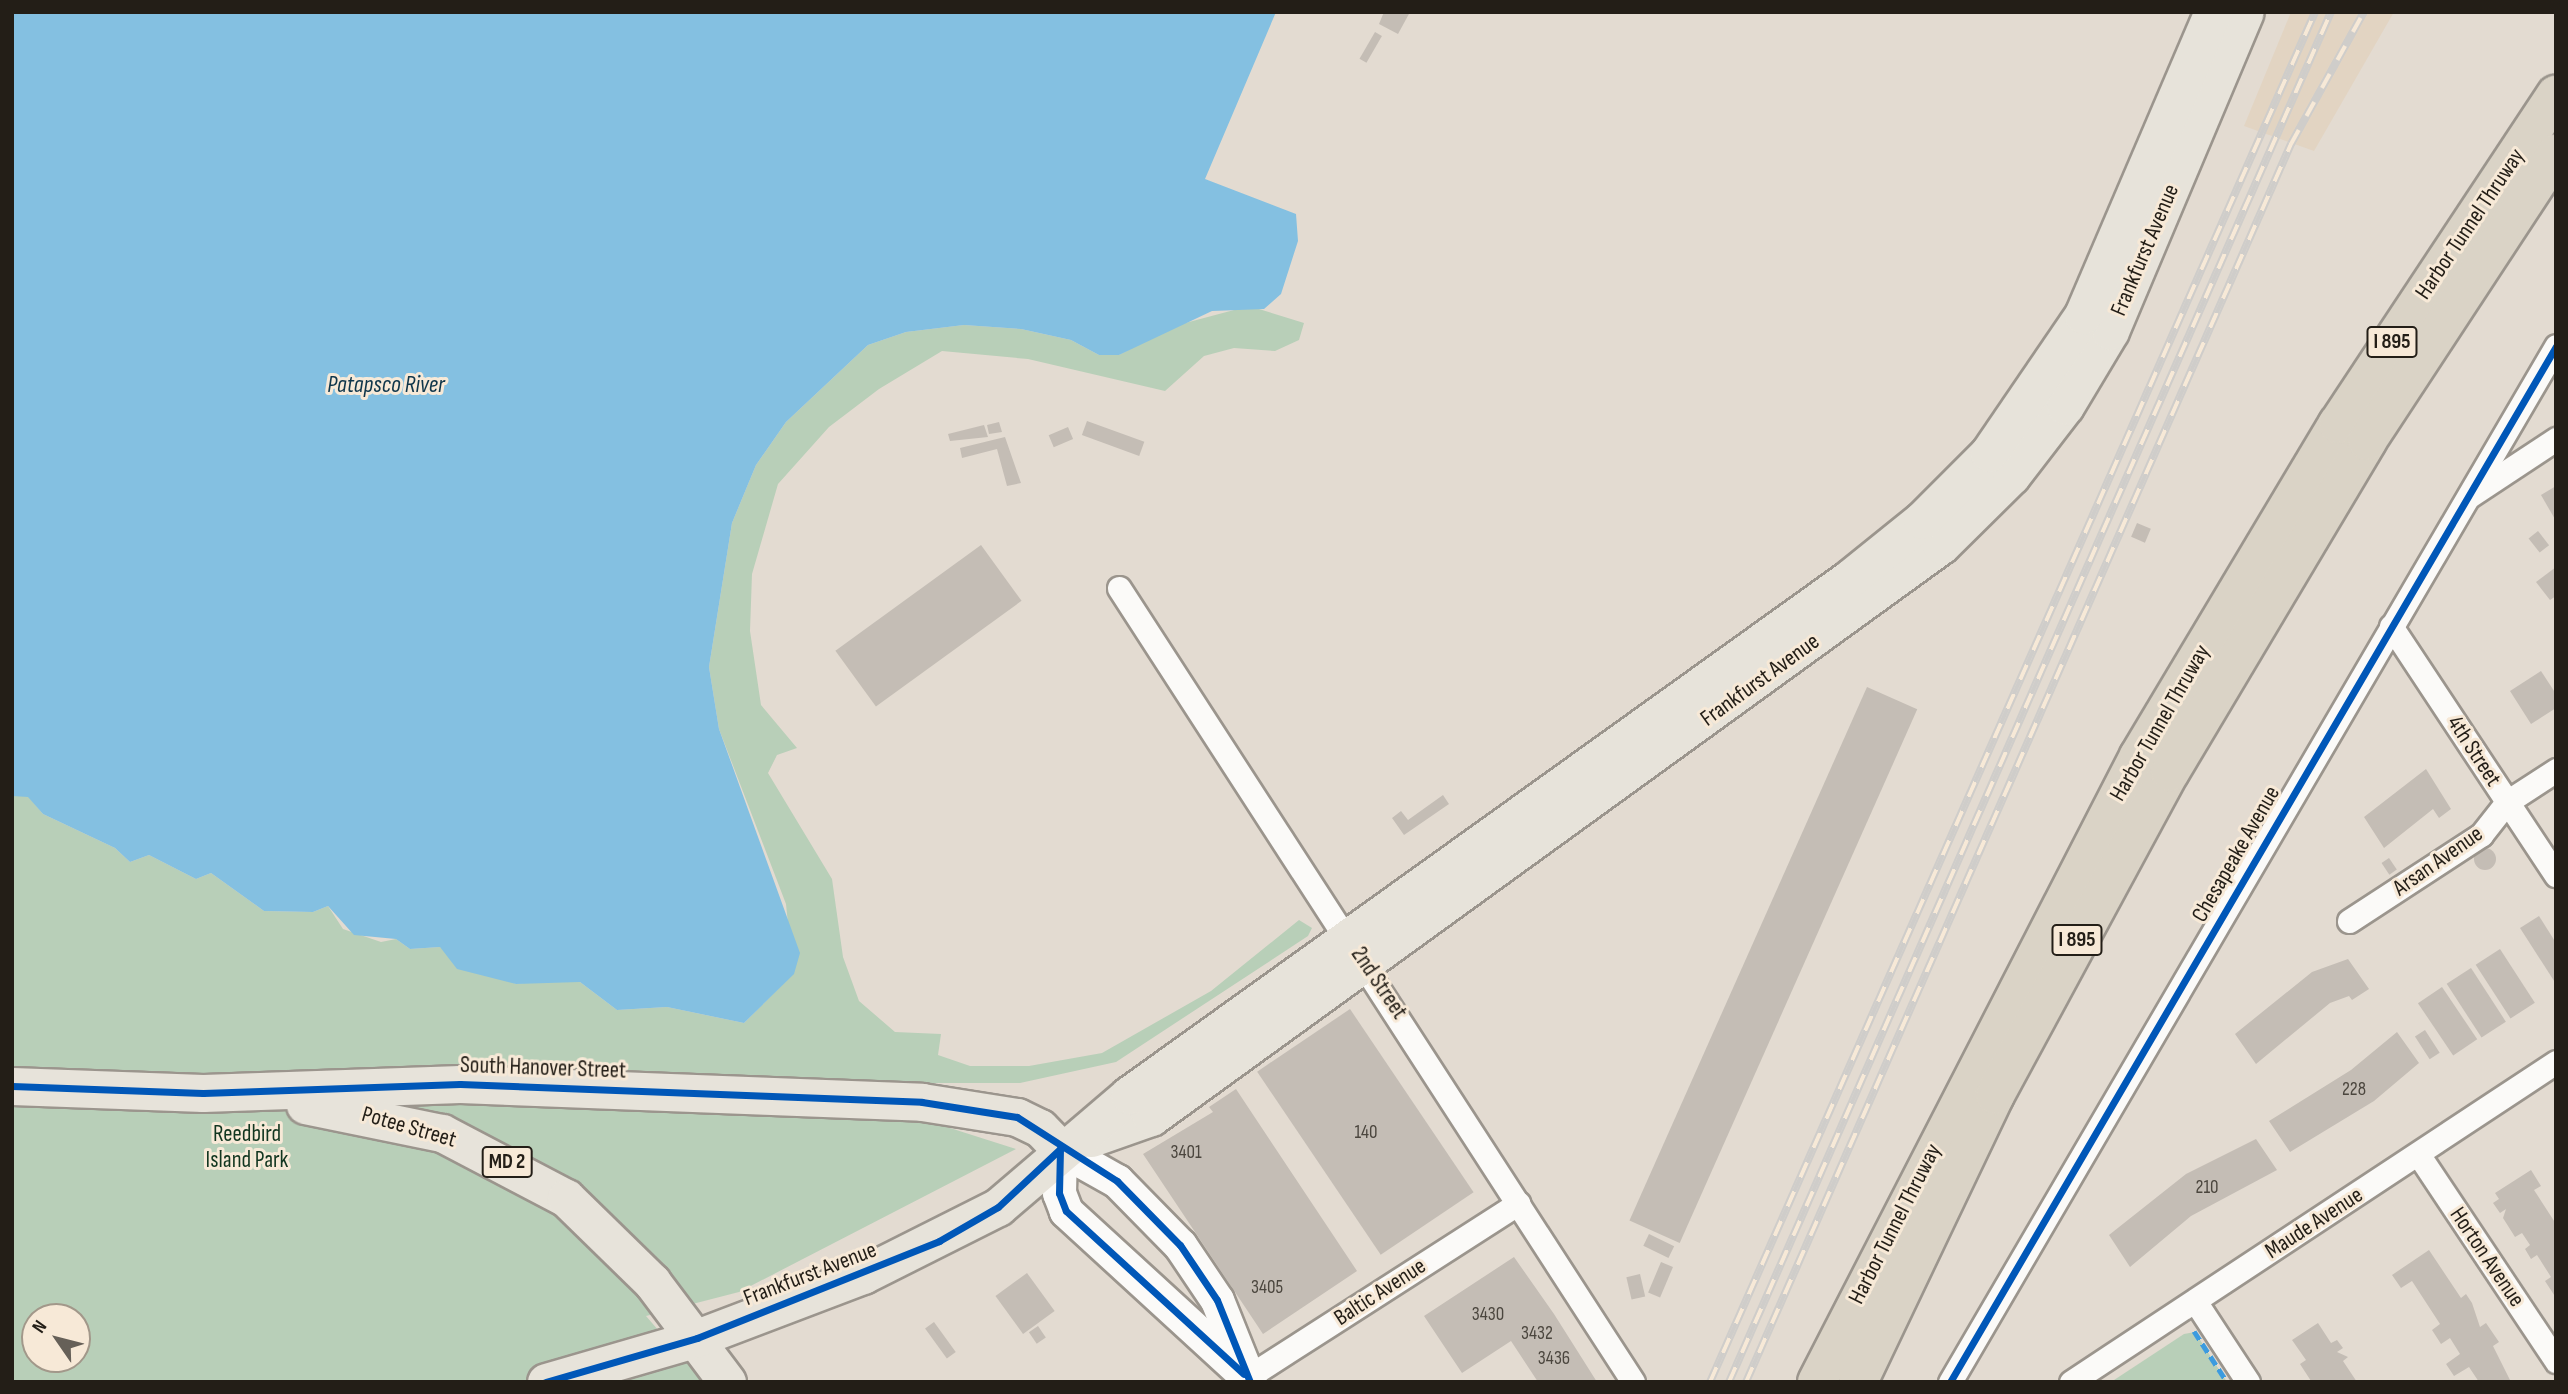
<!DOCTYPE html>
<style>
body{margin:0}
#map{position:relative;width:2568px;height:1394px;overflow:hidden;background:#e3dbd1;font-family:"Sofia Sans Condensed",sans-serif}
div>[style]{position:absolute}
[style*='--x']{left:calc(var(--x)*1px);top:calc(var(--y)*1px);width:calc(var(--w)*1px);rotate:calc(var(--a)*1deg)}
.built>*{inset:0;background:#e2d4c2}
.green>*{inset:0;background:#b8cfb8}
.water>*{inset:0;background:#84c0e1}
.building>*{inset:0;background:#c4bdb5;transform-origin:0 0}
.round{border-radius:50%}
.roads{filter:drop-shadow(2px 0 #9b958d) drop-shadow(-2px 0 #9b958d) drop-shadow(0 2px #9b958d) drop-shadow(0 -2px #9b958d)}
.street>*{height:23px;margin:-11.5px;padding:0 11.5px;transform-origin:11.5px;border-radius:11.5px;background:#fbfaf8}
.secondary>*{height:33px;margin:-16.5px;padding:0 16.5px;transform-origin:16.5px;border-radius:16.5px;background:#fbfaf8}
.primary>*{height:37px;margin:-18.5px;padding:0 18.5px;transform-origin:18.5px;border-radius:18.5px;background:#e7e3da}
.highway>*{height:38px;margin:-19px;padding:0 19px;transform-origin:19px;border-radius:19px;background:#dad3c6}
.rail>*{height:8px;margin-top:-4px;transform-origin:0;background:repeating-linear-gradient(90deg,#f7e9d7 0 16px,#cfcdca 0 32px);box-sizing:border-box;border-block:2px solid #cfcdca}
.quiet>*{height:5px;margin-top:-2.5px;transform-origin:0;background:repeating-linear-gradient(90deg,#3c9bdf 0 10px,transparent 0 15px)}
.cycleway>*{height:7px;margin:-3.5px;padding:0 3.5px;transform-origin:3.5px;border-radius:3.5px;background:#0057b8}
span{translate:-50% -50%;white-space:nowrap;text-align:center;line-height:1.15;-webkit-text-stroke:6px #f7e9d7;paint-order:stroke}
.number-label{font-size:19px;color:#4b463e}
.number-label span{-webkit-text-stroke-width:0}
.shield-label span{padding:2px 5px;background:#f7e9d7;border:2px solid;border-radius:5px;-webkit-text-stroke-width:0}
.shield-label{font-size:21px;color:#231e17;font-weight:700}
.street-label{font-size:23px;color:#231e17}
.park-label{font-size:23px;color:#123620}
.water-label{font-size:24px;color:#0f364b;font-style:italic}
.frame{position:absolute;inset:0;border:14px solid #231e17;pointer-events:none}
.north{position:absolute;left:21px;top:1303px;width:70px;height:70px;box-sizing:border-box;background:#f7e9d7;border:2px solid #a2988a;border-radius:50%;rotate:305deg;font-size:19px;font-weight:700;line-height:28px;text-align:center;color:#231e17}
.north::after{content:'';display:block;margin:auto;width:24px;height:32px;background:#666058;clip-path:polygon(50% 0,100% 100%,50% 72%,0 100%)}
</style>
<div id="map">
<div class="built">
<div style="clip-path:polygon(2291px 12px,2394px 12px,2314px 151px,2244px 126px)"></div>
</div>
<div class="green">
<div style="clip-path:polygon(evenodd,1249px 306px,1304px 323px,1299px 340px,1275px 351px,1234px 348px,1204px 356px,1165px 391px,1028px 359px,942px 351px,879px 389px,829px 427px,778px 484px,752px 574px,750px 631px,761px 705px,797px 748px,777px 755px,768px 773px,832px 879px,843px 957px,859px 1001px,895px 1032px,941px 1034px,938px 1055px,970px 1066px,1029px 1066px,1102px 1053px,1211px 991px,1299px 920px,1312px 928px,1308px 936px,1116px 1062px,1020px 1083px,933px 1083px,928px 1121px,1016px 1149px,739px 1292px,646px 1316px,703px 1382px,12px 1382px,12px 796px,28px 796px,43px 814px,115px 848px,130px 862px,149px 855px,196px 879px,211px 873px,264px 911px,313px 912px,328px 906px,343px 929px,381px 942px,396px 939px,410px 949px,440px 947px,516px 984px,560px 978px,580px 982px,617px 1010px,667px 1007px,744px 1023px,793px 974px,786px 904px,719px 729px,709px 667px,732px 523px,756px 465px,786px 422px,868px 345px,906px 332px,964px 325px,1021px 329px,1071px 340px,1099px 355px,1119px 355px,1174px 326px,1249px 306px,35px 1317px,77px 1317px,77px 1359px,35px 1359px,35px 1317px)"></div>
<div style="clip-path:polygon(2195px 1332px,2227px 1382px,2111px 1382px,2184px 1334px)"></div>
</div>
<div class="water">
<div style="clip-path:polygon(12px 12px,1276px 12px,1205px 179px,1296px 214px,1298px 241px,1281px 294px,1264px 309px,1212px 311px,1119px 355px,1099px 355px,1071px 340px,1021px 329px,964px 325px,906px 332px,868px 345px,786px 422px,756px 465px,732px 523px,709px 667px,719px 729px,800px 953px,794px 974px,744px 1023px,667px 1007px,617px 1010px,580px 982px,516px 984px,457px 969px,440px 947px,410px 949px,396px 939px,354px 935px,328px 906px,313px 912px,264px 911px,211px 873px,196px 879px,149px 855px,130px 862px,115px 848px,43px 814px,28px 797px,12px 796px)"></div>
</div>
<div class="building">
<div style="clip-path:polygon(1384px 12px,1410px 12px,1398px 34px,1379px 24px)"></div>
<div style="left:1375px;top:32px;width:8px;height:31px;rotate:30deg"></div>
<div style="left:1087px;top:421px;width:61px;height:15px;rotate:20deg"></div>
<div style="clip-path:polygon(999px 422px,1002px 432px,989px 434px,987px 425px)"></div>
<div style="clip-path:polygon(984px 425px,988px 437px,950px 441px,948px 434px)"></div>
<div style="left:1068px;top:427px;width:13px;height:21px;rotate:67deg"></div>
<div style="clip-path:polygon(1005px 437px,1021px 483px,1007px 486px,997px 449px,962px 458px,960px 448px)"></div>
<div style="clip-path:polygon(2556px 486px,2556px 521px,2541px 495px)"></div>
<div style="left:2137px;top:523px;width:15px;height:15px;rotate:23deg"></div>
<div style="left:2538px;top:531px;width:18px;height:12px;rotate:52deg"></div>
<div style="left:981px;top:545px;width:69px;height:180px;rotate:54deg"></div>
<div style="clip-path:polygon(2556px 567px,2556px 596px,2550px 600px,2536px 582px)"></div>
<div style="clip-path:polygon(2541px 671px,2556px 694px,2556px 708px,2531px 724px,2510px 691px)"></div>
<div style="left:1867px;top:687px;width:55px;height:584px;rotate:24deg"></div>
<div style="clip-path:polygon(2426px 769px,2451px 809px,2439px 818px,2433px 809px,2384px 848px,2364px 817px)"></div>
<div style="clip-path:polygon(1443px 795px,1449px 804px,1404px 835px,1392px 818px,1401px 811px,1408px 820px)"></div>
<div class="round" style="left:2474px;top:848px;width:22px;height:22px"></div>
<div style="left:2389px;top:858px;width:14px;height:9px;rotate:56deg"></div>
<div style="clip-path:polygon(2539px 916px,2556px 943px,2556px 984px,2520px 928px)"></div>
<div style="left:2500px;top:949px;width:64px;height:29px;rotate:57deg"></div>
<div style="clip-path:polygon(2348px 959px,2369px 989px,2352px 1000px,2349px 996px,2330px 1003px,2256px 1064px,2235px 1034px,2312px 972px)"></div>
<div style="left:2471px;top:968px;width:64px;height:29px;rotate:57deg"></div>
<div style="left:2442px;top:987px;width:63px;height:29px;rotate:56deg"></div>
<div style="left:1350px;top:1009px;width:221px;height:112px;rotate:56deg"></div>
<div style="left:2425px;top:1030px;width:27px;height:12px;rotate:57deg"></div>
<div style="clip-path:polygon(2397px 1032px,2419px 1063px,2374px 1101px,2290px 1152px,2269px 1121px,2351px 1070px)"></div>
<div style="clip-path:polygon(1236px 1089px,1357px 1271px,1263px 1334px,1143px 1154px,1213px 1112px,1209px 1107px)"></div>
<div style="clip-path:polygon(2256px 1139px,2277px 1170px,2191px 1216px,2130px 1267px,2109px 1235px,2186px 1174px)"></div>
<div style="clip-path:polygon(2531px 1170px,2541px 1186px,2534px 1190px,2556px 1224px,2556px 1298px,2545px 1281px,2551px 1277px,2537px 1255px,2531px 1259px,2525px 1249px,2530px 1245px,2522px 1233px,2515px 1237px,2503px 1218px,2506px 1209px,2500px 1213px,2493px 1203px,2499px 1199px,2495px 1193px)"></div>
<div style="left:1649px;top:1234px;width:28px;height:13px;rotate:26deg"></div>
<div style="clip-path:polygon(2429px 1250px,2461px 1298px,2466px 1294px,2472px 1303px,2480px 1327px,2486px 1323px,2499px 1342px,2493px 1346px,2511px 1382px,2479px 1382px,2469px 1367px,2454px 1376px,2446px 1364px,2460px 1354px,2450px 1338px,2441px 1344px,2432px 1330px,2440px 1324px,2412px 1281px,2401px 1288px,2392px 1275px)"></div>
<div style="clip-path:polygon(1514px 1257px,1554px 1314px,1597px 1382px,1538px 1382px,1511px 1341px,1462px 1373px,1424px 1316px)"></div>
<div style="left:1661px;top:1262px;width:13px;height:33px;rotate:23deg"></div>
<div style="left:1027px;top:1273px;width:47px;height:39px;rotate:54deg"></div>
<div style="left:1640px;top:1274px;width:23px;height:14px;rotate:77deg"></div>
<div style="left:934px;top:1322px;width:37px;height:11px;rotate:54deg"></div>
<div style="clip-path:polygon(2318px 1323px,2331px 1343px,2337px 1340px,2343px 1348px,2337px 1352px,2348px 1357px,2343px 1361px,2357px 1382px,2311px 1381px,2300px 1364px,2306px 1360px,2292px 1340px)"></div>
<div style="left:1038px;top:1326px;width:14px;height:11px;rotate:56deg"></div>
</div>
<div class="roads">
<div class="street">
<div style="--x:2471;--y:495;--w:102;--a:-33.4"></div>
<div style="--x:1119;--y:588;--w:946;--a:57.08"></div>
<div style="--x:2391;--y:626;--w:299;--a:56.5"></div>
<div style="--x:2349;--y:921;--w:158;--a:-33.1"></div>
<div style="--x:2481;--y:835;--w:42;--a:-51.8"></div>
<div style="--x:2507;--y:802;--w:59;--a:-33.1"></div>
<div style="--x:2418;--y:1154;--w:249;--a:56.3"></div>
<div style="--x:2195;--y:1301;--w:97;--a:56.8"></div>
<div style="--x:1240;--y:1382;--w:331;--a:-32.7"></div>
<div style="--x:1950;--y:1382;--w:1200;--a:-59.67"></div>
<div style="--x:2071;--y:1382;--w:581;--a:-33.42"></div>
</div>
<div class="secondary">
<div style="--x:1247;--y:1377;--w:246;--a:-137.5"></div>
<div style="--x:1066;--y:1211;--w:19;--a:-111"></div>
<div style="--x:1059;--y:1193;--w:44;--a:-88.7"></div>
<div style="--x:1060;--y:1149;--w:65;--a:29.3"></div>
<div style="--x:1117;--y:1181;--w:90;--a:45.5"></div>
<div style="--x:1180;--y:1245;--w:66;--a:56.1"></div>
<div style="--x:1217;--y:1300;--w:88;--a:68.1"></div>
</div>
<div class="primary">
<div style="--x:12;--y:1086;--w:191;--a:2.1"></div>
<div style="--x:203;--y:1093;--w:257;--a:-2"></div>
<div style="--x:460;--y:1084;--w:462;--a:2.2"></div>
<div style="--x:922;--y:1102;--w:96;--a:9"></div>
<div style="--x:1017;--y:1117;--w:25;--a:26"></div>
<div style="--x:1040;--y:1128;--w:29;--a:46"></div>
<div style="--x:305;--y:1105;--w:140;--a:11.6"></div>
<div style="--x:442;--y:1133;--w:140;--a:27.7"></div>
<div style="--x:566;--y:1198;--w:120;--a:44.3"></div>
<div style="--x:652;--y:1282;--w:125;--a:53.1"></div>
<div style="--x:1091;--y:1138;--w:64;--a:-19.3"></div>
<div style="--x:1151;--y:1117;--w:975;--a:-35.91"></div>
<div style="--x:1941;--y:545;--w:98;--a:-44.6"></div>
<div style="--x:2011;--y:476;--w:88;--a:-52.4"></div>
<div style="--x:2065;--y:406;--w:87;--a:-59"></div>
<div style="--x:2110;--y:331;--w:346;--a:-67.1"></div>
<div style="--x:546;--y:1382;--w:157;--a:-16.2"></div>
<div style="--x:697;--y:1338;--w:178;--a:-20.8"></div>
<div style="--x:863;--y:1275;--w:151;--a:-26.7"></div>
<div style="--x:998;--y:1207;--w:172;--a:-40.5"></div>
<div style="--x:1129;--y:1095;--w:886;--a:-35.63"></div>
<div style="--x:1849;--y:579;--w:94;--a:-38.9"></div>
<div style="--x:1922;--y:520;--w:95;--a:-45"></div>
<div style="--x:1989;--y:453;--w:167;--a:-55.7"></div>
<div style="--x:2083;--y:315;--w:330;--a:-66.8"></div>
</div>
<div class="highway">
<div style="--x:1817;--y:1382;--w:704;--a:-62.78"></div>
<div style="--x:2139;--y:756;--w:387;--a:-59.1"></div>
<div style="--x:2338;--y:424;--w:395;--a:-56.5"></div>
<div style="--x:1858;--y:1382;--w:318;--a:-64.5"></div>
<div style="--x:1995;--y:1095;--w:367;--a:-61.6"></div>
<div style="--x:2170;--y:772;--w:385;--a:-59.2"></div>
<div style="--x:2367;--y:441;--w:344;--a:-56.7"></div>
</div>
</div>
<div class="rail">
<div style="--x:1710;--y:1382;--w:1498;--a:-66.17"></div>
<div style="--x:1729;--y:1382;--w:1496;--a:-66.28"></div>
<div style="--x:1746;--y:1382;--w:1353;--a:-66.24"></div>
<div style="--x:2291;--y:144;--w:151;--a:-61.1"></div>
</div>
<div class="quiet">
<div style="--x:2194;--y:1331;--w:61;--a:57.1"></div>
</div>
<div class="cycleway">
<div style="--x:12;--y:1086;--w:191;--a:2.1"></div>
<div style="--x:203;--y:1093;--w:257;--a:-2"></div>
<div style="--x:460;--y:1084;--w:462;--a:2.2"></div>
<div style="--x:922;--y:1102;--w:96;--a:9"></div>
<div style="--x:1017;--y:1117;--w:119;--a:32.6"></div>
<div style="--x:1117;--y:1181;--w:90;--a:45.5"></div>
<div style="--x:1180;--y:1245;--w:66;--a:56.1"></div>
<div style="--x:1217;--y:1300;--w:88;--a:68.1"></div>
<div style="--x:1060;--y:1149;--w:44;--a:91.3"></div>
<div style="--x:1059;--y:1193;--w:19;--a:69"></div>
<div style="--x:1066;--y:1211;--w:241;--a:42.5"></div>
<div style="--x:546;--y:1382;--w:157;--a:-16.2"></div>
<div style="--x:697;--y:1338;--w:261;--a:-21.8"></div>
<div style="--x:939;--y:1241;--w:68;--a:-30"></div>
<div style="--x:998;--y:1207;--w:85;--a:-43.1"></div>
<div style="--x:1950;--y:1382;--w:1200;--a:-59.67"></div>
</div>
<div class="number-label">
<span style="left:2354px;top:1090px">228</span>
<span style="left:1366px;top:1133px">140</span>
<span style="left:1186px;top:1153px">3401</span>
<span style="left:2207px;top:1188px">210</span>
<span style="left:1267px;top:1288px">3405</span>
<span style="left:1488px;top:1315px">3430</span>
<span style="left:1537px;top:1334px">3432</span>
<span style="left:1554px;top:1359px">3436</span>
</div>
<div class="shield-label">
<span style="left:2392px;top:342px">I 895</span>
<span style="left:2077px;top:940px">I 895</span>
<span style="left:507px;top:1162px">MD 2</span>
</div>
<div class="street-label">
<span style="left:2470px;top:224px;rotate:-56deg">Harbor Tunnel Thruway</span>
<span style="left:2145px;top:250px;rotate:-67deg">Frankfurst Avenue</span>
<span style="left:1760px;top:680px;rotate:-36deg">Frankfurst Avenue</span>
<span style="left:2160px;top:723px;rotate:-60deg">Harbor Tunnel Thruway</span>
<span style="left:2474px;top:751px;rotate:57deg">4th Street</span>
<span style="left:2236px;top:854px;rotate:-60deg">Chesapeake Avenue</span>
<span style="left:2438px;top:861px;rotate:-35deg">Arsan Avenue</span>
<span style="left:1379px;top:983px;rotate:56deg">2nd Street</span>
<span style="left:543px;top:1068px;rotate:2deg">South Hanover Street</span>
<span style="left:409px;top:1127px;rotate:16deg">Potee Street</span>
<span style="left:2314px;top:1223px;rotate:-33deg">Maude Avenue</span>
<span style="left:1895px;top:1224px;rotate:-63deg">Harbor Tunnel Thruway</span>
<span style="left:2487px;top:1257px;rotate:56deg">Horton Avenue</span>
<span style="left:810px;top:1274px;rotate:-21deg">Frankfurst Avenue</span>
<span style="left:1380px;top:1292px;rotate:-33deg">Baltic Avenue</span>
</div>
<div class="park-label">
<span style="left:247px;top:1147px">Reedbird<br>Island Park</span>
</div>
<div class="water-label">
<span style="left:386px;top:385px">Patapsco River</span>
</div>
<div class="frame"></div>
<div class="north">N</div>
</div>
